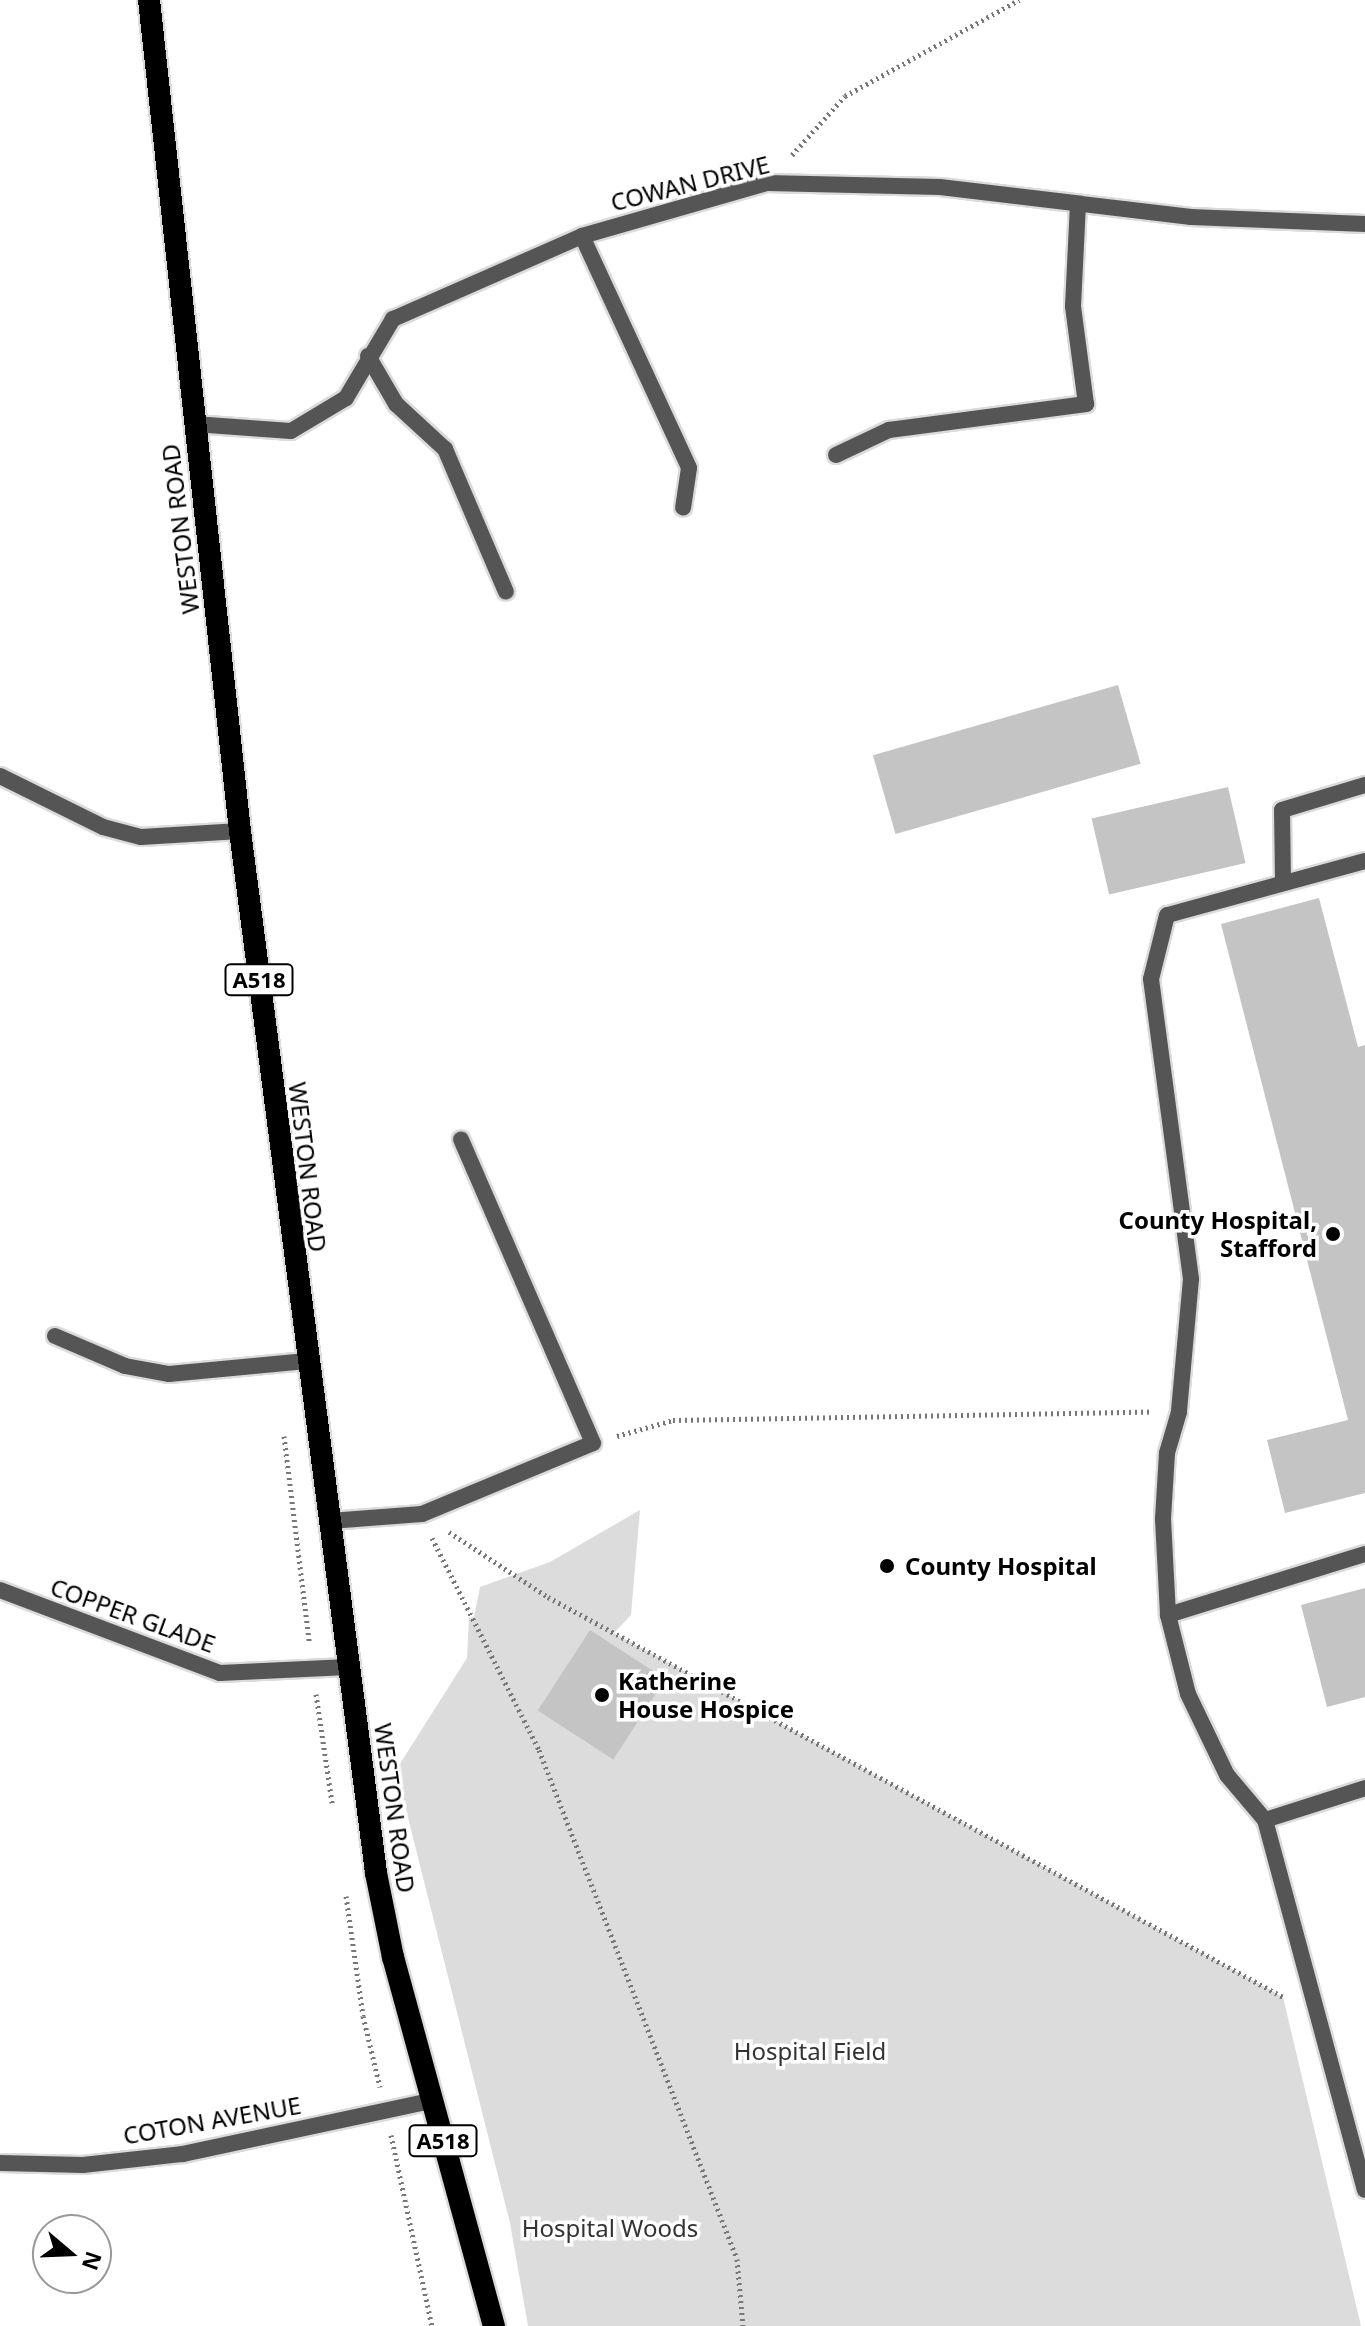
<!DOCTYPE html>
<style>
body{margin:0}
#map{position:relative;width:1365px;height:2326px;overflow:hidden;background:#fff;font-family:"Noto Sans",sans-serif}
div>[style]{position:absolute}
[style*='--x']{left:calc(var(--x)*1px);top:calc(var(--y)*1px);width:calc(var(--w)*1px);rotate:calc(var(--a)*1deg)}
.green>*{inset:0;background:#dcdcdc}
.building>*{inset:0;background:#c4c4c4;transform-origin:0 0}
.path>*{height:5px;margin-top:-2.5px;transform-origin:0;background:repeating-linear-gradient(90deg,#777 0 2px,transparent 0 6px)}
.roads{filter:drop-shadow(2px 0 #dbdbdb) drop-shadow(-2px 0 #dbdbdb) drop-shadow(0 2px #dbdbdb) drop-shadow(0 -2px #dbdbdb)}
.service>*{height:16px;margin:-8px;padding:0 8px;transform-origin:8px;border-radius:8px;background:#555}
.minor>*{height:16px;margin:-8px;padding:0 8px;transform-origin:8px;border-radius:8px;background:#555}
.trunk>*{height:22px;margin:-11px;padding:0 11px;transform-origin:11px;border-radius:11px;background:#000}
.dots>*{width:22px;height:22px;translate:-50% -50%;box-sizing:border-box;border:4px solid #fff;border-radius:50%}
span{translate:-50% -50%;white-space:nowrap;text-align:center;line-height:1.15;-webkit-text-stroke:7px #fff;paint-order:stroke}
.shield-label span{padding:2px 6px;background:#fff;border:2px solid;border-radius:6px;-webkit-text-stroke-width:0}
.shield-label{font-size:22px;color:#000;font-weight:700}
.street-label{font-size:24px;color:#000}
.poi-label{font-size:24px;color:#000;font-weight:700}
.right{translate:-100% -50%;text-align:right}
.left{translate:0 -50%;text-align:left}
.park-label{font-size:24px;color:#333}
.north{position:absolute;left:32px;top:2214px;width:80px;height:80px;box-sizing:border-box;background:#fff;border:2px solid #999;border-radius:50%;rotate:109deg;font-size:22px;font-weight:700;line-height:32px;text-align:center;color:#000}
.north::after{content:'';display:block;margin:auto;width:28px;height:36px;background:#000;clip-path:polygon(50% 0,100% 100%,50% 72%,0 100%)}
</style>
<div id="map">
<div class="green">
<div style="clip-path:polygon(640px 1510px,631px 1615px,614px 1633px,1283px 1997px,1361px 2326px,528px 2326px,510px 2223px,396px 1770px,467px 1658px,469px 1618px,474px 1617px,480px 1587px,550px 1562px)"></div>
</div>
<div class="building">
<div style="left:1118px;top:685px;width:82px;height:255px;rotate:74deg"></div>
<div style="left:1228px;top:787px;width:78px;height:140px;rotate:77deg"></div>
<div style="clip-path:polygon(1319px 898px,1358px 1047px,1365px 1045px,1365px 1493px,1285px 1513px,1267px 1440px,1348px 1420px,1221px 924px)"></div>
<div style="clip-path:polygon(1365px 1588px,1365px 1697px,1327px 1707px,1301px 1605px)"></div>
<div style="left:590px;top:1630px;width:90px;height:96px;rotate:33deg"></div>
</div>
<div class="path">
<div style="--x:792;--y:155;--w:79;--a:-48.1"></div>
<div style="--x:845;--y:96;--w:199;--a:-28.9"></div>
<div style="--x:284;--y:1436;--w:207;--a:83"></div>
<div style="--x:617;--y:1436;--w:58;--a:-15.9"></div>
<div style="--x:673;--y:1420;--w:480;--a:-1"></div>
<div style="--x:449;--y:1532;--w:118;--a:33.3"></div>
<div style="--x:548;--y:1597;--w:839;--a:28.55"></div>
<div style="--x:432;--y:1538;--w:237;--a:63.2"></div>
<div style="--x:539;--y:1750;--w:546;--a:68.74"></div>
<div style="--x:737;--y:2259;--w:67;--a:84.9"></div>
<div style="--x:316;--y:1694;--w:110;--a:81.6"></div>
<div style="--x:346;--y:1896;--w:121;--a:81.9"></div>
<div style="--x:363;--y:2016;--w:73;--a:76.5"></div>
<div style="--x:391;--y:2135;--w:195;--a:77.9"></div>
</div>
<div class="roads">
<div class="service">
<div style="--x:582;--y:236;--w:255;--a:65.2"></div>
<div style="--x:689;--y:468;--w:40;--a:98.5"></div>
<div style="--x:368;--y:356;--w:56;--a:59.7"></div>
<div style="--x:396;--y:404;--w:67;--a:42.6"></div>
<div style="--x:445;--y:449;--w:155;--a:66.9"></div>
<div style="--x:1365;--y:861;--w:205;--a:164.7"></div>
<div style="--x:1167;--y:915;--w:66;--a:104"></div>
<div style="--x:1151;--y:979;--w:303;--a:82.4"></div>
<div style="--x:1191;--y:1279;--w:134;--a:95.2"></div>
<div style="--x:1179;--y:1412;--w:43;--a:106.3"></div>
<div style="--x:1167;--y:1453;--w:66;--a:93.5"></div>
<div style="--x:1163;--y:1519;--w:96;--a:87"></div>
<div style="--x:1168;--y:1615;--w:81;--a:75.8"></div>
<div style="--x:1188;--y:1694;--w:90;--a:64.3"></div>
<div style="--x:1227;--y:1775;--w:59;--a:49.8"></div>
<div style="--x:1265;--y:1820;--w:383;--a:74.9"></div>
<div style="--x:1283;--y:881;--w:71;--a:-90.8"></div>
<div style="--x:1282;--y:810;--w:87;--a:-16.8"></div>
<div style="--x:55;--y:1336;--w:76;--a:23.2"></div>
<div style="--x:125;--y:1366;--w:45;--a:10.3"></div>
<div style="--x:169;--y:1374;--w:138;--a:-5.4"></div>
<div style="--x:330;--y:1521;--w:92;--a:-4.4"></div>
<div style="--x:422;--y:1514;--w:185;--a:-22.5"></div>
<div style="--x:593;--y:1443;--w:331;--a:-113.5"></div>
<div style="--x:1168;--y:1615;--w:206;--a:-17.2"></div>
<div style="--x:1265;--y:1820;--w:105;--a:-17.7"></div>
</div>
<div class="minor">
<div style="--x:194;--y:424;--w:97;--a:4.1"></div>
<div style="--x:291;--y:431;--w:64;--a:-31"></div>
<div style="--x:346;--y:398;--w:92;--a:-59.3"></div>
<div style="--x:393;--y:319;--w:206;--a:-23.7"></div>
<div style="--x:582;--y:236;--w:192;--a:-16"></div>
<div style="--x:767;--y:183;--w:173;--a:1.3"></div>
<div style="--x:940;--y:187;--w:253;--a:6.8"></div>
<div style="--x:1191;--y:217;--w:174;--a:2.3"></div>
<div style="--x:836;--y:455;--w:59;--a:-25.3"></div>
<div style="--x:889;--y:430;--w:199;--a:-7.5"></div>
<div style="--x:1086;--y:404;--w:99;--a:-97.6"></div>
<div style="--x:1073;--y:306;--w:101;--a:-87.2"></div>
<div style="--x:0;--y:776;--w:115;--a:26.3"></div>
<div style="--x:103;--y:827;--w:39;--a:15"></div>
<div style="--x:141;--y:837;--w:99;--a:-3.5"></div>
<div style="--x:0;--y:1590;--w:235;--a:20.7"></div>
<div style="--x:220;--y:1673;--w:128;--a:-2.7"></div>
<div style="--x:0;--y:2163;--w:83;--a:1.4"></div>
<div style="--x:83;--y:2165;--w:101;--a:-6.3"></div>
<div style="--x:183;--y:2154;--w:254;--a:-12.1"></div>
</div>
<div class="trunk">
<div style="--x:149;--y:0;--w:836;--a:83.75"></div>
<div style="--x:240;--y:831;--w:1051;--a:82.56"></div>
<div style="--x:376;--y:1873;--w:86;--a:78.6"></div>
<div style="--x:393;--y:1957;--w:383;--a:74.7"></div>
</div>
</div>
<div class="dots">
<div style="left:1333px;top:1234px;background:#000"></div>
<div style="left:887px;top:1566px;background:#000"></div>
<div style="left:602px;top:1695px;background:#000"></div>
</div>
<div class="shield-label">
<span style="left:259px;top:980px">A518</span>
<span style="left:443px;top:2141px">A518</span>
</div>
<div class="street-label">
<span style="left:690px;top:183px;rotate:-14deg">COWAN DRIVE</span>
<span style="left:180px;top:529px;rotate:-97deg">WESTON ROAD</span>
<span style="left:308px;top:1167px;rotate:83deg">WESTON ROAD</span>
<span style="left:133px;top:1615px;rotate:20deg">COPPER GLADE</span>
<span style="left:395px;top:1808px;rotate:82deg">WESTON ROAD</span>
<span style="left:212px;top:2120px;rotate:-10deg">COTON AVENUE</span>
</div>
<div class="poi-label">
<span class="right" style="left:1317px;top:1234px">County Hospital,<br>Stafford</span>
<span class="left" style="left:905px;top:1566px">County Hospital</span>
<span class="left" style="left:618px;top:1695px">Katherine<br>House Hospice</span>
</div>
<div class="park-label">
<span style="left:810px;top:2051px">Hospital Field</span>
<span style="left:610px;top:2228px">Hospital Woods</span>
</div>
<div class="north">N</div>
</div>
